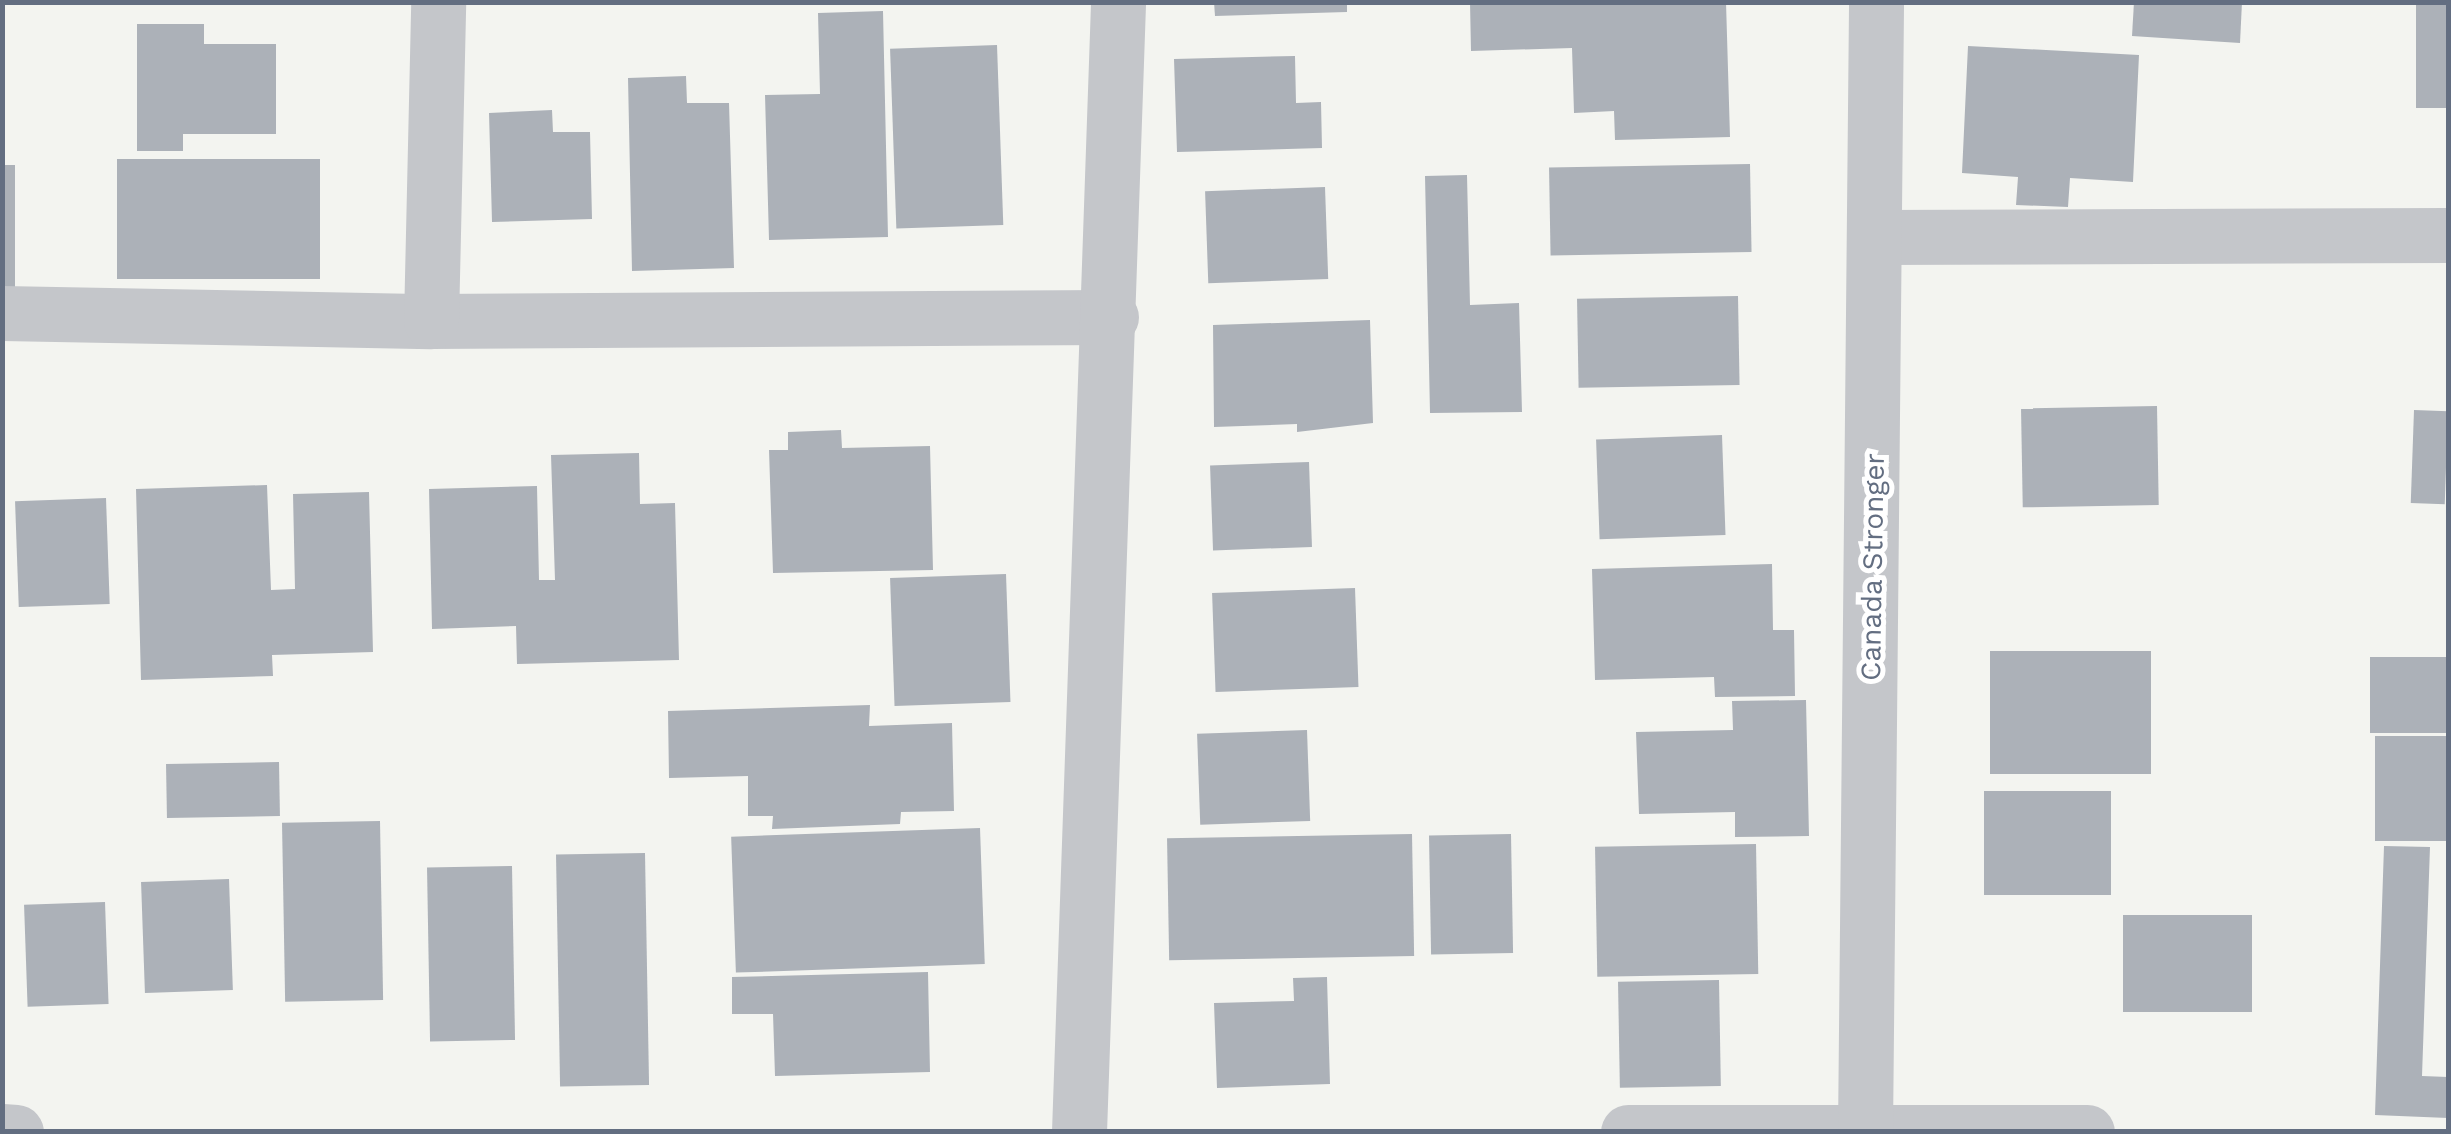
<!DOCTYPE html>
<style>
body{margin:0}
#map{position:relative;width:2451px;height:1134px;overflow:hidden;background:#f3f4f0;font-family:"Work Sans",sans-serif}
div>[style]{position:absolute}
[style*='--x']{left:calc(var(--x)*1px);top:calc(var(--y)*1px);width:calc(var(--w)*1px);rotate:calc(var(--a)*1deg)}
.building>*{inset:0;background:#acb1b8;transform-origin:0 0}
.minor>*{height:55px;margin:-27.5px;padding:0 27.5px;transform-origin:27.5px;border-radius:27.5px;background:#c4c6ca}
span{translate:-50% -50%;white-space:nowrap;text-align:center;line-height:1.15;-webkit-text-stroke:10px #fff;paint-order:stroke}
.street-label{font-size:28px;color:#636e81}
.frame{position:absolute;inset:0;border:5px solid #636e81;pointer-events:none}
</style>
<div id="map">
<div class="building">
<div style="clip-path:polygon(1214px 2px,1347px 2px,1347px 12px,1215px 16px)"></div>
<div style="clip-path:polygon(1470px 2px,1726px 2px,1730px 137px,1615px 140px,1614px 111px,1574px 113px,1572px 48px,1471px 51px)"></div>
<div style="clip-path:polygon(2134px 2px,2242px 2px,2240px 43px,2132px 36px)"></div>
<div style="left:2416px;top:2px;width:32px;height:106px"></div>
<div style="clip-path:polygon(883px 11px,888px 237px,769px 240px,765px 95px,820px 94px,818px 13px)"></div>
<div style="clip-path:polygon(137px 24px,204px 24px,204px 44px,276px 44px,276px 134px,183px 134px,183px 151px,137px 151px)"></div>
<div style="left:997px;top:45px;width:180px;height:107px;rotate:88deg"></div>
<div style="clip-path:polygon(1968px 46px,2139px 55px,2133px 182px,2070px 178px,2068px 207px,2016px 205px,2018px 177px,1962px 173px)"></div>
<div style="clip-path:polygon(1295px 56px,1296px 103px,1321px 102px,1322px 148px,1177px 152px,1174px 59px)"></div>
<div style="clip-path:polygon(686px 76px,687px 103px,729px 103px,734px 268px,632px 271px,628px 78px)"></div>
<div style="clip-path:polygon(552px 110px,553px 132px,590px 132px,592px 219px,492px 222px,489px 113px)"></div>
<div style="left:320px;top:159px;width:120px;height:203px;rotate:90deg"></div>
<div style="left:1750px;top:164px;width:88px;height:201px;rotate:89deg"></div>
<div style="left:2px;top:165px;width:13px;height:137px"></div>
<div style="clip-path:polygon(1467px 175px,1470px 305px,1519px 303px,1522px 412px,1430px 413px,1425px 176px)"></div>
<div style="left:1325px;top:187px;width:92px;height:120px;rotate:88deg"></div>
<div style="left:1738px;top:296px;width:89px;height:161px;rotate:89deg"></div>
<div style="clip-path:polygon(1370px 320px,1373px 423px,1297px 432px,1297px 424px,1214px 427px,1213px 325px)"></div>
<div style="left:2157px;top:406px;width:99px;height:136px;rotate:89deg"></div>
<div style="left:2414px;top:410px;width:34px;height:93px;rotate:2deg"></div>
<div style="clip-path:polygon(841px 430px,842px 448px,930px 446px,933px 570px,773px 573px,769px 450px,788px 450px,788px 432px)"></div>
<div style="left:1722px;top:435px;width:100px;height:126px;rotate:88deg"></div>
<div style="clip-path:polygon(639px 453px,640px 504px,675px 503px,679px 660px,517px 664px,516px 626px,432px 629px,429px 489px,537px 486px,539px 580px,555px 580px,551px 455px)"></div>
<div style="left:1309px;top:462px;width:85px;height:99px;rotate:88deg"></div>
<div style="clip-path:polygon(267px 485px,271px 590px,295px 589px,293px 494px,369px 492px,373px 652px,272px 655px,273px 676px,141px 680px,136px 489px)"></div>
<div style="left:106px;top:498px;width:106px;height:91px;rotate:88deg"></div>
<div style="clip-path:polygon(1772px 564px,1773px 630px,1794px 630px,1795px 696px,1715px 697px,1714px 677px,1595px 680px,1592px 569px)"></div>
<div style="left:1006px;top:574px;width:128px;height:116px;rotate:88deg"></div>
<div style="left:1355px;top:588px;width:99px;height:143px;rotate:88deg"></div>
<div style="left:1990px;top:651px;width:161px;height:123px"></div>
<div style="left:2447px;top:657px;width:76px;height:77px;rotate:90deg"></div>
<div style="clip-path:polygon(1806px 700px,1809px 836px,1735px 837px,1735px 812px,1639px 814px,1636px 732px,1733px 730px,1732px 701px)"></div>
<div style="clip-path:polygon(870px 705px,869px 726px,952px 723px,954px 811px,901px 812px,900px 824px,772px 829px,773px 816px,748px 816px,748px 776px,669px 778px,668px 711px)"></div>
<div style="left:1307px;top:730px;width:91px;height:110px;rotate:88deg"></div>
<div style="left:2448px;top:736px;width:105px;height:73px;rotate:90deg"></div>
<div style="left:279px;top:762px;width:54px;height:113px;rotate:89deg"></div>
<div style="left:1984px;top:791px;width:127px;height:104px"></div>
<div style="left:380px;top:821px;width:179px;height:98px;rotate:89deg"></div>
<div style="left:980px;top:828px;width:136px;height:249px;rotate:88deg"></div>
<div style="left:1412px;top:834px;width:122px;height:245px;rotate:89deg"></div>
<div style="left:1511px;top:834px;width:119px;height:82px;rotate:89deg"></div>
<div style="left:1756px;top:844px;width:130px;height:161px;rotate:89deg"></div>
<div style="clip-path:polygon(2384px 846px,2430px 847px,2422px 1076px,2448px 1077px,2448px 1118px,2375px 1115px)"></div>
<div style="left:645px;top:853px;width:232px;height:89px;rotate:89deg"></div>
<div style="left:512px;top:866px;width:174px;height:85px;rotate:89deg"></div>
<div style="left:229px;top:879px;width:111px;height:88px;rotate:88deg"></div>
<div style="left:105px;top:902px;width:102px;height:81px;rotate:88deg"></div>
<div style="left:2123px;top:915px;width:129px;height:97px"></div>
<div style="clip-path:polygon(928px 972px,930px 1072px,775px 1076px,773px 1014px,732px 1014px,732px 977px)"></div>
<div style="clip-path:polygon(1327px 977px,1330px 1084px,1217px 1088px,1214px 1003px,1294px 1001px,1293px 978px)"></div>
<div style="left:1719px;top:980px;width:106px;height:101px;rotate:89deg"></div>
</div>
<div class="minor">
<div style="--x:1877;--y:237;--w:571;--a:-0.2"></div>
<div style="--x:2;--y:313;--w:429;--a:1.1"></div>
<div style="--x:431;--y:321;--w:680;--a:-0.34"></div>
<div style="--x:431;--y:321;--w:319;--a:-88.7"></div>
<div style="--x:2;--y:1131;--w:14;--a:4"></div>
<div style="--x:1079;--y:1132;--w:1131;--a:-88.02"></div>
<div style="--x:1628;--y:1132;--w:459;--a:0"></div>
<div style="--x:1865;--y:1132;--w:1130;--a:-89.44"></div>
</div>
<div class="street-label">
<span style="left:1873px;top:567px;rotate:-89deg">Canada Stronger</span>
</div>
<div class="frame"></div>
</div>
